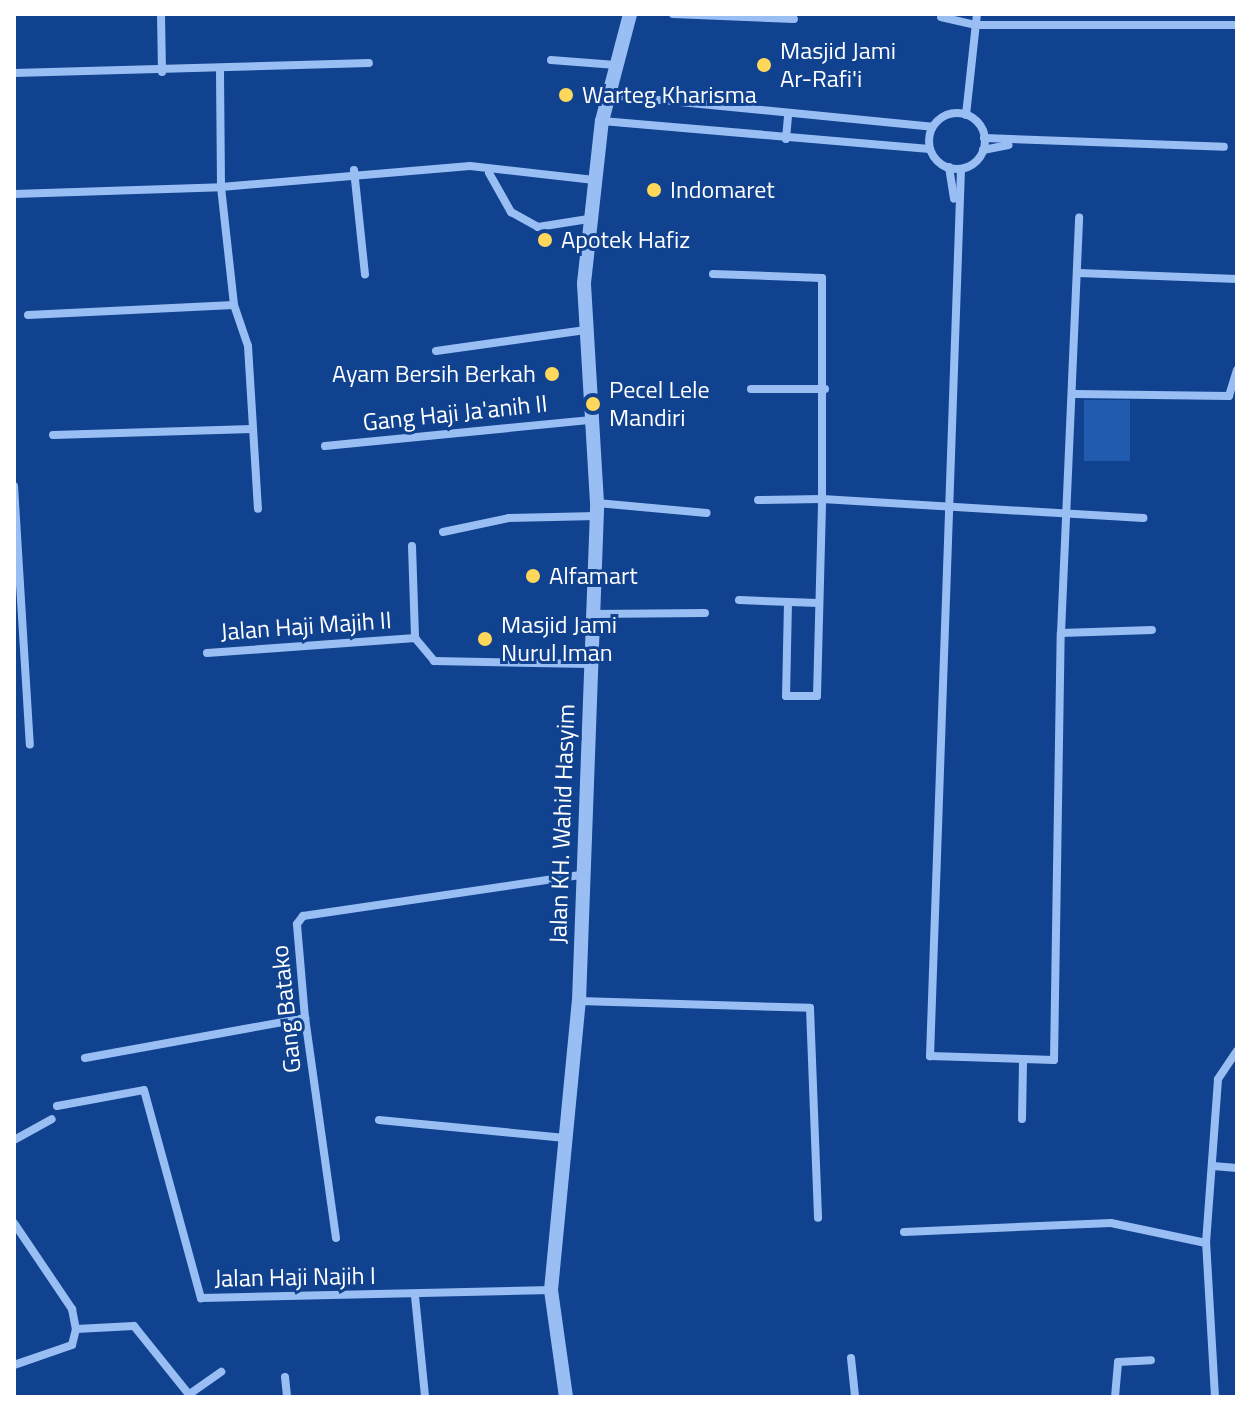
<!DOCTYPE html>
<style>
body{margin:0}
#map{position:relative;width:1251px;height:1411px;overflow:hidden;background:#10428f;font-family:"Titillium Web",sans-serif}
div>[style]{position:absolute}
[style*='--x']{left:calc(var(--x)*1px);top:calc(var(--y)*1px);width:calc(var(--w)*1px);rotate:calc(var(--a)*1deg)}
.green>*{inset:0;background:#215baf;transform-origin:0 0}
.minor>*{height:8px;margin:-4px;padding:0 4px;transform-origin:4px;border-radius:4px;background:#99bef3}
.minor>.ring{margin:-4px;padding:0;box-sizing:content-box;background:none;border:8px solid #99bef3;border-radius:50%}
.tertiary>*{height:14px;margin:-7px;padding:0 7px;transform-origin:7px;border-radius:7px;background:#99bef3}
.dots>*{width:22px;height:22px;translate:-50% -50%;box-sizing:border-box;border:4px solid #10428f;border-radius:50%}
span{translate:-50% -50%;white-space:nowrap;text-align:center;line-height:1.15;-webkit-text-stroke:6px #10428f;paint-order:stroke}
.poi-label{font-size:24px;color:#fff}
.left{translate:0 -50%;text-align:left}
.right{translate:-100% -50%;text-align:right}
.street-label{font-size:24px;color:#fff}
.frame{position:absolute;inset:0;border:16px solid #fff;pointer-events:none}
</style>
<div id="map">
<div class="green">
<div style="left:1130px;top:400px;width:61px;height:46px;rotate:90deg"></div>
</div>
<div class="minor">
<div style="--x:161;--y:14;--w:58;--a:89"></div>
<div style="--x:673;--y:14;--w:121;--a:2.4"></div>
<div style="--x:941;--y:17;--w:36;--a:13"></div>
<div style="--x:976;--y:25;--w:261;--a:0"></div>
<div style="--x:551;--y:60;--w:65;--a:4.4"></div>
<div style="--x:220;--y:72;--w:115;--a:89.5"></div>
<div style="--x:221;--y:187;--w:119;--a:83.7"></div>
<div style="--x:234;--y:305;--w:43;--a:71.1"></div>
<div style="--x:248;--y:346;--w:163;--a:86.5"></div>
<div style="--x:14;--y:73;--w:355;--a:-1.6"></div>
<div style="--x:608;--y:95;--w:326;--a:5.6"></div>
<div class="ring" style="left:929px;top:113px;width:48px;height:48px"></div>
<div style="--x:966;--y:115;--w:102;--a:-83.8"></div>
<div style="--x:602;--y:121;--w:329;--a:4.9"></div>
<div style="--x:984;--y:138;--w:240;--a:2.1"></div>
<div style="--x:786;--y:139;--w:25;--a:-85"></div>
<div style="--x:983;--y:150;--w:26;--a:-11"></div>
<div style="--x:949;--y:167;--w:32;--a:81"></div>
<div style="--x:961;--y:169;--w:888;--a:92"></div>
<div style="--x:930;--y:1056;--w:124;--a:1.8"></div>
<div style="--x:1054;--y:1060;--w:427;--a:-89.1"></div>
<div style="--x:1061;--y:633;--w:416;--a:-87.5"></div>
<div style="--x:354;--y:170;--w:105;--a:84"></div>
<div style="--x:489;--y:173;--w:45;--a:60.6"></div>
<div style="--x:511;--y:212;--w:31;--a:29"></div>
<div style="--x:538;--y:227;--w:51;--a:-9.1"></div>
<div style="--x:14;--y:194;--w:207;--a:-1.9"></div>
<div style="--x:221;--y:187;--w:250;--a:-4.8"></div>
<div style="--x:470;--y:166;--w:125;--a:6.4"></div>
<div style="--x:1079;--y:273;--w:158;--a:2.2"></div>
<div style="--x:713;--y:274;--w:109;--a:2.1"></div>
<div style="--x:822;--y:278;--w:221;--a:90"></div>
<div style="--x:822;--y:499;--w:64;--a:179.1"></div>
<div style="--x:28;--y:315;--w:206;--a:-2.8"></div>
<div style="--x:436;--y:351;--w:151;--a:-8"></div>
<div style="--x:751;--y:389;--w:74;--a:0"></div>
<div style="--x:1075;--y:394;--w:154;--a:0.7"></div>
<div style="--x:1229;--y:396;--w:27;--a:-73"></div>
<div style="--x:53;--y:435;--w:199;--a:-1.7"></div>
<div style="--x:325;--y:446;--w:265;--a:-5.6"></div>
<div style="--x:14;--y:486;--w:259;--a:86.5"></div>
<div style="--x:597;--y:503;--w:110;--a:5.2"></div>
<div style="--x:443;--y:532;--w:67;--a:-12"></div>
<div style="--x:509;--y:518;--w:87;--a:-1.3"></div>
<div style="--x:412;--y:546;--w:92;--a:88.1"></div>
<div style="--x:739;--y:600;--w:79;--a:2.2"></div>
<div style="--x:788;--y:602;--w:94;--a:91.2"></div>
<div style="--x:786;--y:696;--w:31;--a:0"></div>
<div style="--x:817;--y:696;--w:197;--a:-88.5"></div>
<div style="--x:822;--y:499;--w:322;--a:3.4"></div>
<div style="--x:592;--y:614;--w:113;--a:-0.5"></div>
<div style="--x:1061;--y:633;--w:91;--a:-1.9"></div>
<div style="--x:207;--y:653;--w:209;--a:-4.1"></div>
<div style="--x:415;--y:638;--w:30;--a:50"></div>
<div style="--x:434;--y:661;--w:155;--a:1.1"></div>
<div style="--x:579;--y:1001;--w:231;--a:1.7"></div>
<div style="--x:810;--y:1008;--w:210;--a:87.8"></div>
<div style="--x:85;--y:1058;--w:224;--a:-10.3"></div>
<div style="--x:57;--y:1106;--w:88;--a:-10.4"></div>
<div style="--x:144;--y:1090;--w:216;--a:74.7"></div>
<div style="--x:201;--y:1298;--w:350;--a:-1.3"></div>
<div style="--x:1022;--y:1119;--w:60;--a:-89"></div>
<div style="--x:379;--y:1120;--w:187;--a:5.5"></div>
<div style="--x:14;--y:1140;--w:43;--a:-28.9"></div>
<div style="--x:1213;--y:1166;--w:24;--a:5"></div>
<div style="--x:14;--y:1223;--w:104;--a:56"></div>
<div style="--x:72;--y:1309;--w:20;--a:79"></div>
<div style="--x:76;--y:1329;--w:16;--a:104"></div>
<div style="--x:72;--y:1345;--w:61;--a:161"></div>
<div style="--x:904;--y:1232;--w:207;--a:-2.5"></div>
<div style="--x:1111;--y:1223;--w:97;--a:11.9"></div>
<div style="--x:336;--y:1238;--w:222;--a:-98"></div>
<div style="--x:305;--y:1018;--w:94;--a:-94.9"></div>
<div style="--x:297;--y:924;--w:10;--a:-53"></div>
<div style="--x:303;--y:916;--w:282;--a:-8.4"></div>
<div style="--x:415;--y:1296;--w:101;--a:84.3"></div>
<div style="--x:76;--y:1329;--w:58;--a:-3"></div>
<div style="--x:134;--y:1326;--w:91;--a:51.2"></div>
<div style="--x:851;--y:1358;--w:39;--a:84"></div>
<div style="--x:285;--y:1377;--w:20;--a:84"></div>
<div style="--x:191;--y:1393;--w:37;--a:-35"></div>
<div style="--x:1115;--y:1397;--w:35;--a:-85"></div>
<div style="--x:1118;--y:1362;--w:33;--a:-3"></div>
<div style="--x:1215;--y:1397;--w:154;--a:-93.3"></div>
<div style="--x:1206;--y:1243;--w:164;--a:-85.8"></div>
<div style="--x:1218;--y:1079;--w:34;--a:-56"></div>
</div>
<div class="tertiary">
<div style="--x:566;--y:1397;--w:108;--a:-98"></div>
<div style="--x:551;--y:1290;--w:290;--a:-84.5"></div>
<div style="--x:579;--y:1001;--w:498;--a:-87.9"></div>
<div style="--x:597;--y:503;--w:220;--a:-93.4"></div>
<div style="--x:584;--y:283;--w:163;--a:-83.7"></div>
<div style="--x:602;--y:121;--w:111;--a:-75.3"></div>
</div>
<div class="dots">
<div style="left:764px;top:65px;background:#ffd75b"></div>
<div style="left:566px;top:95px;background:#ffd75b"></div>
<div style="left:654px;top:190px;background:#ffd75b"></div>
<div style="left:545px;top:240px;background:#ffd75b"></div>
<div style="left:552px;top:374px;background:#ffd75b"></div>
<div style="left:593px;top:404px;background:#ffd75b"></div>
<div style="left:533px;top:576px;background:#ffd75b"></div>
<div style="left:485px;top:639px;background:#ffd75b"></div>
</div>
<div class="poi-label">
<span class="left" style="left:780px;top:65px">Masjid Jami<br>Ar-Rafi'i</span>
<span class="left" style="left:582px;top:95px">Warteg Kharisma</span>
<span class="left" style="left:670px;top:190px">Indomaret</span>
<span class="left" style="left:561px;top:240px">Apotek Hafiz</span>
<span class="right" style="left:536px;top:374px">Ayam Bersih Berkah</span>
<span class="left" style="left:609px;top:404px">Pecel Lele<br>Mandiri</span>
<span class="left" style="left:549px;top:576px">Alfamart</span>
<span class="left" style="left:501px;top:639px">Masjid Jami<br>Nurul Iman</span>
</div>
<div class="street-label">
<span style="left:455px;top:413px;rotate:-6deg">Gang Haji Ja'anih II</span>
<span style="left:306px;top:626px;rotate:-4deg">Jalan Haji Majih II</span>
<span style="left:562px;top:824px;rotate:-88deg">Jalan KH. Wahid Hasyim</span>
<span style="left:286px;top:1009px;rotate:-96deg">Gang Batako</span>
<span style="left:295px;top:1277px;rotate:-1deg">Jalan Haji Najih I</span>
</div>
<div class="frame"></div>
</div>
